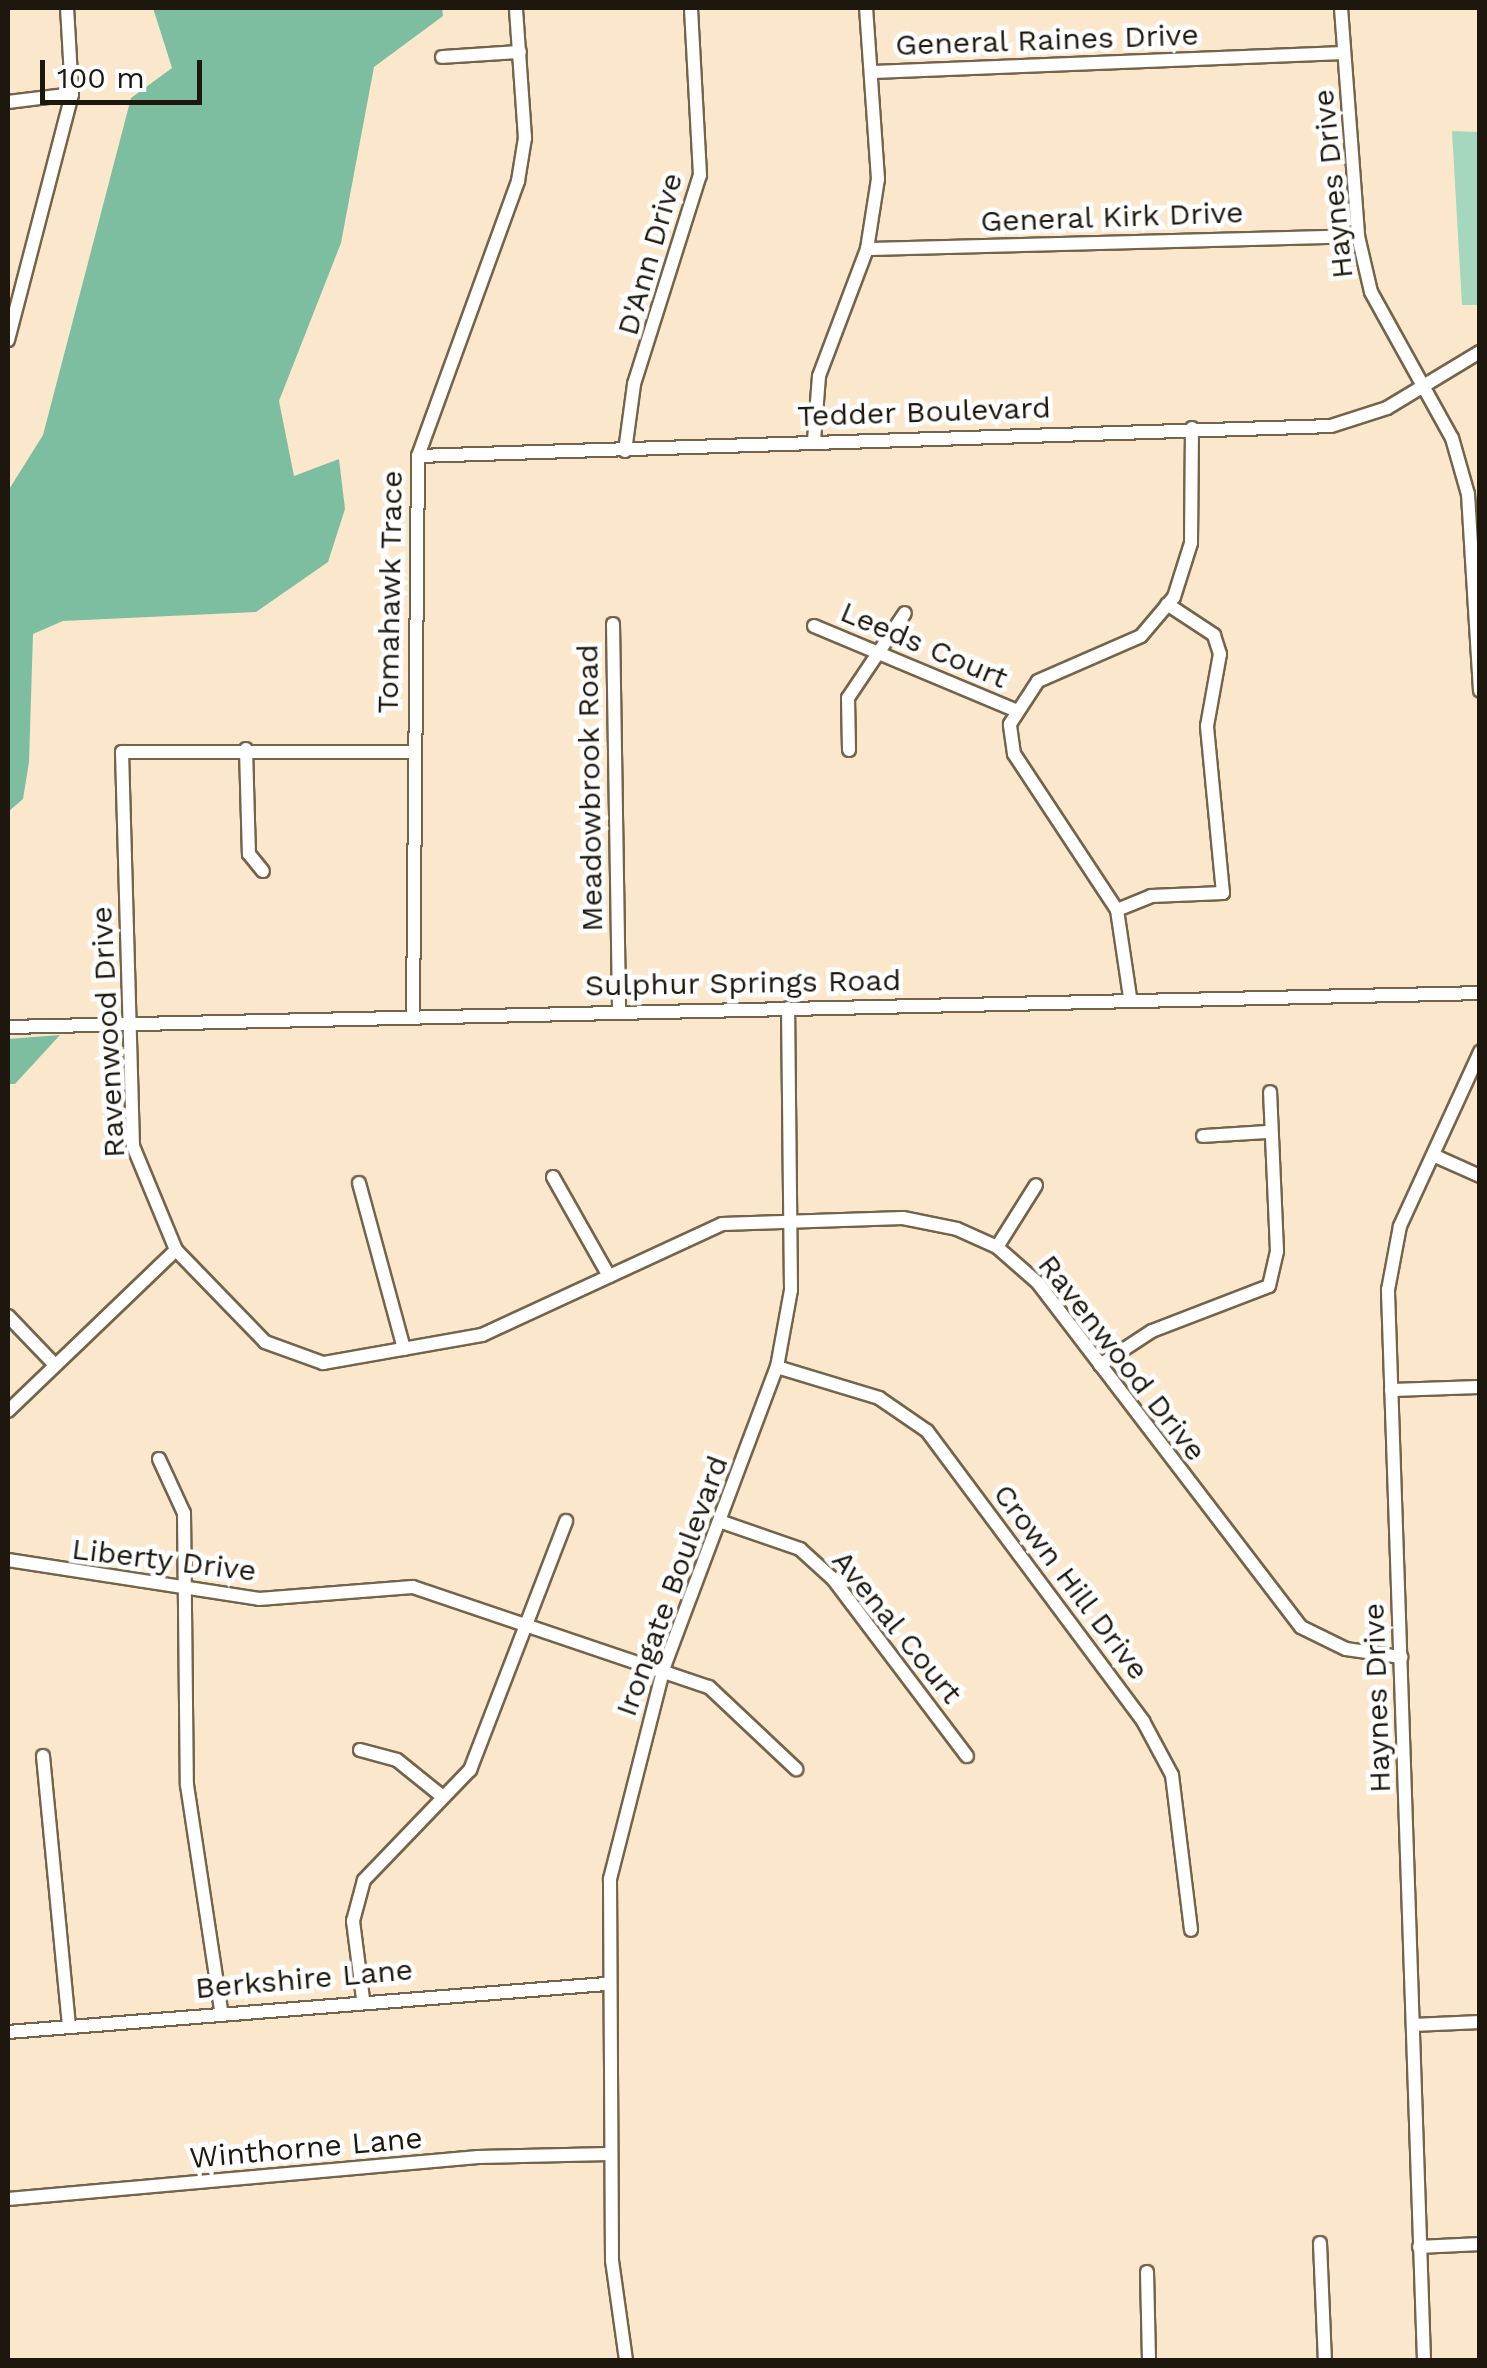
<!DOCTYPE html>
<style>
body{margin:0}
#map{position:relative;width:1487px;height:2368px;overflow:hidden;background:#fbe8cc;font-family:"Work Sans",sans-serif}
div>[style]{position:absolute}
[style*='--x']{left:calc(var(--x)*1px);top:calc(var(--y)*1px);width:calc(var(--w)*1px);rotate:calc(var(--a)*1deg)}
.green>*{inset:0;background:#a5d6be}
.forest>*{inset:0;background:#7dbea0}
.roads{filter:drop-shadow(2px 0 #74644b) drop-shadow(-2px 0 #74644b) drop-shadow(0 2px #74644b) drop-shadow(0 -2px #74644b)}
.minor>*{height:12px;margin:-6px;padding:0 6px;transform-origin:6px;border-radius:6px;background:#fff}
span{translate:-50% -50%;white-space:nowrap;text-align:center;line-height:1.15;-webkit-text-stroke:9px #fff;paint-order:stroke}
.street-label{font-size:30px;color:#1d170d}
.frame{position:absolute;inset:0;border:10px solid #1d170d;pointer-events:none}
.scale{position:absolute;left:40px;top:60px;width:162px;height:45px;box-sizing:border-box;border:5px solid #1d170d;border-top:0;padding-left:12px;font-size:30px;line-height:35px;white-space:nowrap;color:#1d170d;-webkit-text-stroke:8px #fff;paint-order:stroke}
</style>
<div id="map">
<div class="green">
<div style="clip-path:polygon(1452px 131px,1479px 132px,1479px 305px,1462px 305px)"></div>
</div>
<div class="forest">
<div style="clip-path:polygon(153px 8px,442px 8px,443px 16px,374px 67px,341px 243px,279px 401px,294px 476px,339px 459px,345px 509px,328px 562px,256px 612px,63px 621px,33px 634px,29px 762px,23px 799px,8px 812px,8px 491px,43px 435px,131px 98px,172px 68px)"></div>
<div style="clip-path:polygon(60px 1035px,15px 1084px,8px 1084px,8px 1039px)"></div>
</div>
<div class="roads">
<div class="minor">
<div style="--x:1341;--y:8;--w:229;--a:85.7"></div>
<div style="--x:1358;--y:236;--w:57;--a:76.9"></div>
<div style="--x:1371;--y:292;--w:167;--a:61"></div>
<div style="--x:1452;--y:438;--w:58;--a:74.1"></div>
<div style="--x:1468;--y:494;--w:197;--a:86.5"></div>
<div style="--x:442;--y:57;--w:78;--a:-3.7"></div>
<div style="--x:873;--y:72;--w:471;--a:-2.3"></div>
<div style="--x:8;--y:102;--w:64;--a:-7.1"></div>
<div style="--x:867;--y:249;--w:491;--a:-1.5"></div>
<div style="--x:8;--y:340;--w:254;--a:-75.4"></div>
<div style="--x:72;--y:94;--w:86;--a:-93.3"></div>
<div style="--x:814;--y:441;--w:65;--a:-85.6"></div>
<div style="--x:819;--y:376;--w:136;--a:-69.3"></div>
<div style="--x:867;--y:249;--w:71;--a:-81.1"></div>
<div style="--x:878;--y:179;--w:171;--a:-94"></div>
<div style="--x:625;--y:451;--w:68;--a:-82.3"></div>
<div style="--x:634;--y:384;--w:219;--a:-72.5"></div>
<div style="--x:700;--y:175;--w:167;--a:-93.1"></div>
<div style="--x:418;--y:456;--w:913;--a:-1.88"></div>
<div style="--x:1331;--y:426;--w:59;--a:-17.8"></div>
<div style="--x:1387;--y:408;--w:109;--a:-31.1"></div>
<div style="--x:613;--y:624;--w:388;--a:89.1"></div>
<div style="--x:814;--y:626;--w:218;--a:22.7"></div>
<div style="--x:246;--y:749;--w:105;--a:88.4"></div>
<div style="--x:249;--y:854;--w:22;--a:51"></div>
<div style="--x:849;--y:750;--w:52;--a:-91.1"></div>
<div style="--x:848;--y:698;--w:102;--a:-56.2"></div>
<div style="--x:412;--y:752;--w:290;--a:180"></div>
<div style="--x:122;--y:752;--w:394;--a:88.4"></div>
<div style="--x:133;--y:1146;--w:113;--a:67.5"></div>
<div style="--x:176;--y:1250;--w:128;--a:45.9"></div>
<div style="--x:265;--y:1342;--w:62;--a:19.9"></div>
<div style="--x:323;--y:1363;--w:161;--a:-10"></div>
<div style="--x:482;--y:1335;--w:264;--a:-24.8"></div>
<div style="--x:722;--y:1224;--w:181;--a:-1.9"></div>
<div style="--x:903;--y:1218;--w:55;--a:11.5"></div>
<div style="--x:957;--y:1229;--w:44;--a:24.2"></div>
<div style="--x:997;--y:1247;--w:55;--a:41.3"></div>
<div style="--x:1038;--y:1283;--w:433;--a:52.6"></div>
<div style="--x:1301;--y:1627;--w:50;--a:26.1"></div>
<div style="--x:1346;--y:1649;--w:56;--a:8.3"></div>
<div style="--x:1117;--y:910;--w:37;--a:-22"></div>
<div style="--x:1151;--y:896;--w:72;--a:-2.4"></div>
<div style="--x:1223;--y:893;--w:168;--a:-95.5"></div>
<div style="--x:1207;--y:726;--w:73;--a:-79.8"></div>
<div style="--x:1220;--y:654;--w:20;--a:-108"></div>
<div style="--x:1214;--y:635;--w:56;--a:-146.6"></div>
<div style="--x:1130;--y:997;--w:88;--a:-98.5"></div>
<div style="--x:1117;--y:910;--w:187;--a:-123.4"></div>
<div style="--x:1014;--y:754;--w:30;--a:-98"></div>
<div style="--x:1010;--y:724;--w:51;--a:-56.9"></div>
<div style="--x:1038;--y:681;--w:112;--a:-23.6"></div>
<div style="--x:1141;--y:636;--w:51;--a:-49.8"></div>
<div style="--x:1174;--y:597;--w:57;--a:-72.5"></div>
<div style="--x:1191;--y:543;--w:115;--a:-89.5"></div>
<div style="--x:413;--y:1016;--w:560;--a:-89.49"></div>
<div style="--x:418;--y:456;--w:293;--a:-70"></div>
<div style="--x:518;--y:181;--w:44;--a:-80.8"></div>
<div style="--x:525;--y:138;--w:130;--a:-94"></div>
<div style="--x:8;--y:1027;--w:1472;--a:-1.32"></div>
<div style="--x:1203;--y:1136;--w:66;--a:-3.5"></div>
<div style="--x:1435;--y:1156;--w:49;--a:24"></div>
<div style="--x:553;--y:1177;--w:114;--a:60.5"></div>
<div style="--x:359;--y:1183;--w:172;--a:74.8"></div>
<div style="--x:997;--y:1247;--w:73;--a:-57.8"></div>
<div style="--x:8;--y:1316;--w:65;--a:46.2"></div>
<div style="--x:1100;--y:1365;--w:62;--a:-33.2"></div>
<div style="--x:1152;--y:1331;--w:125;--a:-21"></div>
<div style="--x:1269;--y:1286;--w:36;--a:-77"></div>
<div style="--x:1277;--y:1251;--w:159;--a:-92.5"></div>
<div style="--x:777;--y:1367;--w:107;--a:16.9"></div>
<div style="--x:879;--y:1398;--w:58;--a:34.5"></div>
<div style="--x:927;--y:1431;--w:362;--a:53.3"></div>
<div style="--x:1143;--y:1721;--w:61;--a:61.8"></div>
<div style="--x:1172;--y:1775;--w:156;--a:83"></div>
<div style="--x:1391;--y:1390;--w:89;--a:-1.9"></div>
<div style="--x:8;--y:1411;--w:233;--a:-43.8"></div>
<div style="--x:159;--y:1459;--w:60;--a:65.2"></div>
<div style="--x:184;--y:1513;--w:272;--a:89.4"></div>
<div style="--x:187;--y:1785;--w:228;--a:81.4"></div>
<div style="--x:722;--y:1522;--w:83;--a:19.1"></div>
<div style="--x:800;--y:1549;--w:45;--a:42.3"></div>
<div style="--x:833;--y:1579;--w:222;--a:52.9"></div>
<div style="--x:8;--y:1560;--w:254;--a:8.8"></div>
<div style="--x:259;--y:1599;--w:154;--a:-4.5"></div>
<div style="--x:413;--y:1587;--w:312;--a:18.7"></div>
<div style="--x:709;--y:1687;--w:120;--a:43.3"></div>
<div style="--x:360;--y:1750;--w:38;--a:15"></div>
<div style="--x:397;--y:1760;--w:59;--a:38.8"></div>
<div style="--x:43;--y:1756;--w:271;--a:84.5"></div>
<div style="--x:363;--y:1999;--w:79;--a:-97.3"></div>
<div style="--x:353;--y:1921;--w:42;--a:-75"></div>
<div style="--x:364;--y:1880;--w:153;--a:-46.1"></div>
<div style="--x:470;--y:1770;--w:267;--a:-68.9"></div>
<div style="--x:1413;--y:2025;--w:67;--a:-2.6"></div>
<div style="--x:8;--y:2032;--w:600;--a:-4.59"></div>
<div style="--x:8;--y:2199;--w:472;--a:-5.1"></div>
<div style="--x:478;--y:2157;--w:131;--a:-1.3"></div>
<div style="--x:1320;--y:2243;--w:117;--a:87.6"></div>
<div style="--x:1419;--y:2247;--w:61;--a:-2.8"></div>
<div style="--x:1147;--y:2272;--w:88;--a:88.7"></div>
<div style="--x:626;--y:2360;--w:100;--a:-98"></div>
<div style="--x:612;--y:2261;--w:382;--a:-90.3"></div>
<div style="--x:610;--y:1879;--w:219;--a:-75.7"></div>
<div style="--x:664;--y:1667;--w:321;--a:-69.4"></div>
<div style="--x:777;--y:1367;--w:78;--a:-79.7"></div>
<div style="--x:791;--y:1290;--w:282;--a:-90.6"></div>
<div style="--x:1424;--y:2360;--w:1071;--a:-91.93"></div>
<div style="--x:1388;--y:1290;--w:65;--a:-79.4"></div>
<div style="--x:1400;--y:1226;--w:192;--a:-65.3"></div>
</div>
</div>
<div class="street-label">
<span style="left:1047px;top:40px;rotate:-2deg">General Raines Drive</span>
<span style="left:1333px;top:184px;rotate:-96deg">Haynes Drive</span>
<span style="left:1112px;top:217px;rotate:-2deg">General Kirk Drive</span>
<span style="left:650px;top:254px;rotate:-74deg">D'Ann Drive</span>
<span style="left:924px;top:412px;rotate:-2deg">Tedder Boulevard</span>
<span style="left:390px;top:592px;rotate:-89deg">Tomahawk Trace</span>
<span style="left:924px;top:645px;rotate:23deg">Leeds Court</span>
<span style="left:590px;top:788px;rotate:-91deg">Meadowbrook Road</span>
<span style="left:743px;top:983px;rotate:-1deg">Sulphur Springs Road</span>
<span style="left:108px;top:1032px;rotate:-93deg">Ravenwood Drive</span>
<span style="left:1122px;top:1358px;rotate:52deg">Ravenwood Drive</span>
<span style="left:164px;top:1560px;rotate:7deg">Liberty Drive</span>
<span style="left:1071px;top:1582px;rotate:53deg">Crown Hill Drive</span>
<span style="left:672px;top:1586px;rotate:-70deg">Irongate Boulevard</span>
<span style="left:897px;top:1627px;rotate:51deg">Avenal Court</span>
<span style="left:1377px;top:1698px;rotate:-92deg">Haynes Drive</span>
<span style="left:304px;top:1979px;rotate:-5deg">Berkshire Lane</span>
<span style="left:306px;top:2148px;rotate:-5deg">Winthorne Lane</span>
</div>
<div class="frame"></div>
<div class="scale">100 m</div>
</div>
